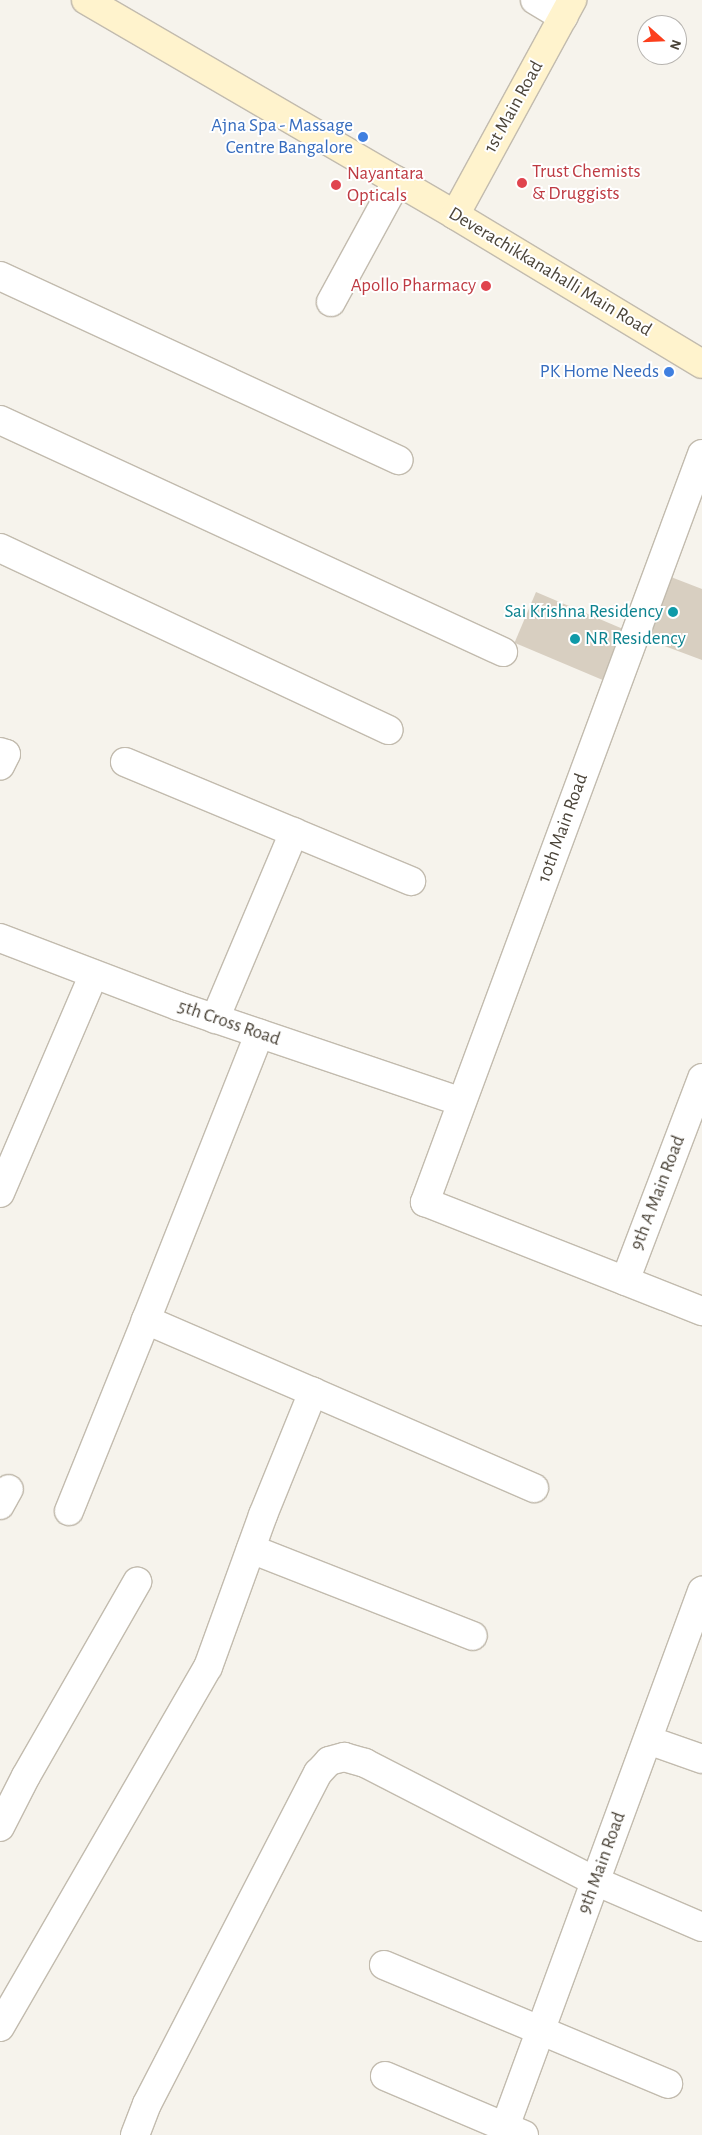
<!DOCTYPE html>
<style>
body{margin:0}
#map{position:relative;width:702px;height:2135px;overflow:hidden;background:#f6f3ec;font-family:"Alegreya Sans",sans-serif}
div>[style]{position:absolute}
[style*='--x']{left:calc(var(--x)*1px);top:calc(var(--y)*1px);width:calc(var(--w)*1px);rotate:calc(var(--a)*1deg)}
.building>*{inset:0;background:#d8cfc1;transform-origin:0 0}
.roads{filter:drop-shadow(1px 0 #c2bbae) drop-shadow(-1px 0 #c2bbae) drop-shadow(0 1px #c2bbae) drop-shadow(0 -1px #c2bbae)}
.street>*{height:28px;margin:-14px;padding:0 14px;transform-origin:14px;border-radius:14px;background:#fff}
.secondary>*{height:28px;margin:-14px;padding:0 14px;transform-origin:14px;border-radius:14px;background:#fff3cd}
.dots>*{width:14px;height:14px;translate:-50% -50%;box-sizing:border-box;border:2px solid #fff;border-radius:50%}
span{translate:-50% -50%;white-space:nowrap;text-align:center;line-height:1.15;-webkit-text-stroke:4px #fff;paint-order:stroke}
.street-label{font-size:19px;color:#4b4439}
.shop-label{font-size:19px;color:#366cbe}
.right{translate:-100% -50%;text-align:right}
.health-label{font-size:19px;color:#be3a42}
.left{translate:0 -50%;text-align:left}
.culture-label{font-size:19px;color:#0d838f}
.north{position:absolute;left:637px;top:15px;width:50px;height:50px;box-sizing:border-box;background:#fff;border:1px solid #b7b4b0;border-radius:50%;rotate:110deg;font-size:14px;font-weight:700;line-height:20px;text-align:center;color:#4b4439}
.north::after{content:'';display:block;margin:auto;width:18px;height:22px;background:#fc3f1d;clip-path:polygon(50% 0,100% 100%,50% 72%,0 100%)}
</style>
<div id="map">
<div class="building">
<div style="clip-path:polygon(658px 572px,702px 589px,702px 660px,635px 635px)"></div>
<div style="left:536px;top:592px;width:108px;height:55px;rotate:23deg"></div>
</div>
<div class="roads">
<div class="street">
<div style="--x:535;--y:0;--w:33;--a:31"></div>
<div style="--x:0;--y:276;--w:439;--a:24.8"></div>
<div style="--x:331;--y:302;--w:138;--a:-61.4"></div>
<div style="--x:0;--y:420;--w:554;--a:24.76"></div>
<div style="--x:702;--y:454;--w:798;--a:110.32"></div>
<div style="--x:425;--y:1202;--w:298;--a:21.5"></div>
<div style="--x:0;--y:548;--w:429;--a:25.1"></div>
<div style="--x:0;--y:752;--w:6;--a:18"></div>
<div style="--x:6;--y:754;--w:13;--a:117"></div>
<div style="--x:125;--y:762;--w:310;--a:22.6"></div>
<div style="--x:0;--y:938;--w:191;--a:20.9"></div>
<div style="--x:178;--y:1006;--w:299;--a:18.7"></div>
<div style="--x:215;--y:1019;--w:203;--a:-67.1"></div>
<div style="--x:0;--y:1193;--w:238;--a:-66.8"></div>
<div style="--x:625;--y:1281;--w:217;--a:-69.2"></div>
<div style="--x:313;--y:1392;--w:241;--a:23.5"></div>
<div style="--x:0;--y:1505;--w:18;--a:-61"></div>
<div style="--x:69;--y:1511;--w:206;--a:-68"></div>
<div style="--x:251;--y:1549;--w:238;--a:21.4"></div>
<div style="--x:648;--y:1740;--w:57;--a:19.4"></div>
<div style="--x:0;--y:1827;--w:57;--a:-63"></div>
<div style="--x:26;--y:1776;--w:224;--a:-60.2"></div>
<div style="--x:384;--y:1965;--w:308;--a:22.7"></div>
<div style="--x:0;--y:2027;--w:416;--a:-60"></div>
<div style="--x:208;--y:1667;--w:162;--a:-70.1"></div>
<div style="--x:263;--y:1515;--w:133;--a:-67.9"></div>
<div style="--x:313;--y:1392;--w:182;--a:-156.7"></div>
<div style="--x:146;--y:1320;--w:308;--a:-68.4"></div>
<div style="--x:385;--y:2076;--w:151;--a:23"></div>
<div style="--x:135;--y:2135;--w:33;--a:-69"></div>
<div style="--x:147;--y:2104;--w:373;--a:-62.7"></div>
<div style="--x:318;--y:1773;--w:16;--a:-47"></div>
<div style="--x:329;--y:1761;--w:16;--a:-15"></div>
<div style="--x:344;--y:1757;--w:22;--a:16"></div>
<div style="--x:365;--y:1763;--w:259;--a:27.2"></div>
<div style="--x:595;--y:1881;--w:116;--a:23.3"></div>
<div style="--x:502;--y:2135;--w:580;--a:-69.81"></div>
</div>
<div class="secondary">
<div style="--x:86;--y:0;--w:427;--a:30.2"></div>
<div style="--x:455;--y:215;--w:288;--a:31.1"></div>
<div style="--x:455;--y:215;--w:245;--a:-61.4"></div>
</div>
</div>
<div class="dots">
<div style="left:363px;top:137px;background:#3f7fe0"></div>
<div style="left:522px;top:183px;background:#e0444e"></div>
<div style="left:336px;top:185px;background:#e0444e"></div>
<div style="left:486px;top:286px;background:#e0444e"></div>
<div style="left:669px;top:372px;background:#3f7fe0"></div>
<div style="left:673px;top:612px;background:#0f9aa8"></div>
<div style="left:575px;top:639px;background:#0f9aa8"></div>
</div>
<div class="street-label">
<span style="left:514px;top:107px;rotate:-61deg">1st Main Road</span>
<span style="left:550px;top:272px;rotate:31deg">Deverachikkanahalli Main Road</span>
<span style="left:563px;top:828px;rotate:-70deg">10th Main Road</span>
<span style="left:229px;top:1023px;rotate:19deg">5th Cross Road</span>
<span style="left:658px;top:1193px;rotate:-69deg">9th A Main Road</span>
<span style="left:602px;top:1863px;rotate:-70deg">9th Main Road</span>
</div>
<div class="shop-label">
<span class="right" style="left:353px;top:137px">Ajna Spa - Massage<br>Centre Bangalore</span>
<span class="right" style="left:659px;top:372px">PK Home Needs</span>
</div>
<div class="health-label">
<span class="left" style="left:532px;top:183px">Trust Chemists<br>&amp; Druggists</span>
<span class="left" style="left:347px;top:185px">Nayantara<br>Opticals</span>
<span class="right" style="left:476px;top:286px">Apollo Pharmacy</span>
</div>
<div class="culture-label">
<span class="right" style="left:663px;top:612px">Sai Krishna Residency</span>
<span class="left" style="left:585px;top:639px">NR Residency</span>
</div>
<div class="north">N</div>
</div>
